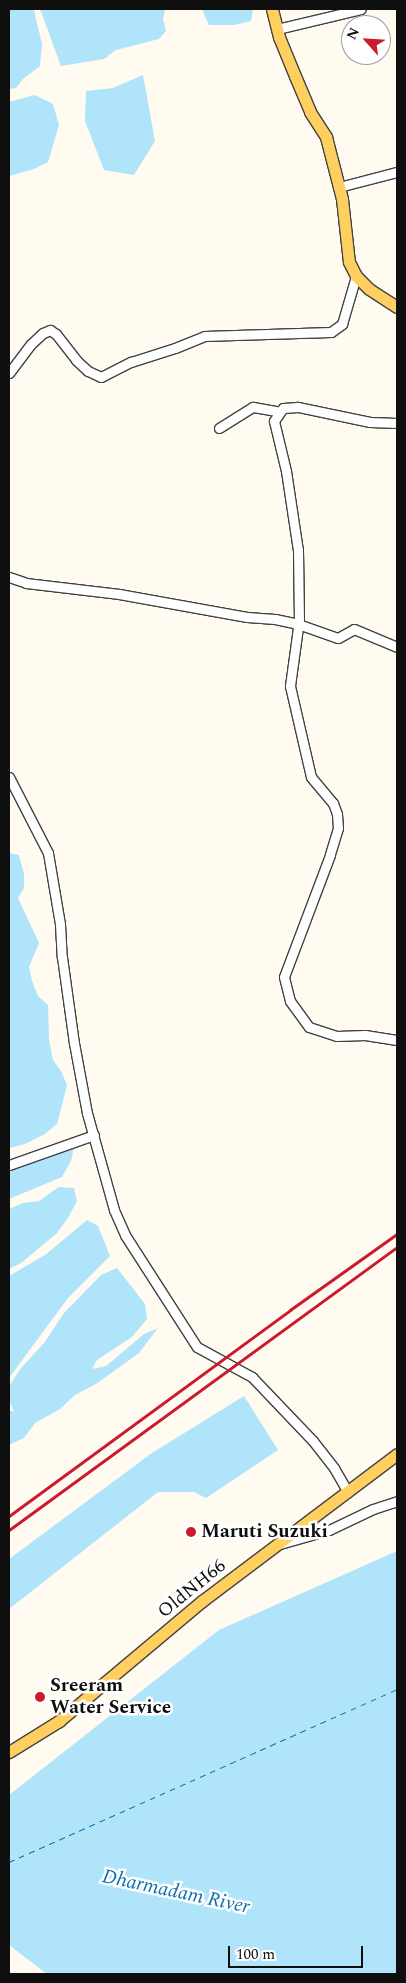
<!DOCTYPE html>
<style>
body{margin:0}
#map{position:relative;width:406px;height:1983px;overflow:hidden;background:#fffbf0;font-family:Spectral,serif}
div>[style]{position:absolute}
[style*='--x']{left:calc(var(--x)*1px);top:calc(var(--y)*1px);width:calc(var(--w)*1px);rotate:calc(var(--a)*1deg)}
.water>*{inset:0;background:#b0e4fb}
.ferry>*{height:1px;margin-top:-0.5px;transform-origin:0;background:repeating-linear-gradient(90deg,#0c70ac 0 6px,transparent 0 11px)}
.roads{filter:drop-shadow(1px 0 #424242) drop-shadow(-1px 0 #424242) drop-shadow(0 1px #424242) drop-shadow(0 -1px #424242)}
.minor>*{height:9px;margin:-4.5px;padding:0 4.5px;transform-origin:4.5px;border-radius:4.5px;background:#fff}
.major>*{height:11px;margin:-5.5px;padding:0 5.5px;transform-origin:5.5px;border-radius:5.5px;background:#ffcf60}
.rail>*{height:2.5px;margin:-1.25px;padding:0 1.25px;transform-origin:1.25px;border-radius:1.25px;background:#cb1a2d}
.dots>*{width:14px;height:14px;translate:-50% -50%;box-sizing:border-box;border:2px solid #fff;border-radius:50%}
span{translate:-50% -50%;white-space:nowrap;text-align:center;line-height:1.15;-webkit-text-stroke:5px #fff;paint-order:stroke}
.poi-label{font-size:19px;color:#0f0f0f;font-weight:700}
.left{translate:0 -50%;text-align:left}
.street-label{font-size:19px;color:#0f0f0f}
.water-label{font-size:20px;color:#0c70ac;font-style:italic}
.frame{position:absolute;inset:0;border:10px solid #0f0f0f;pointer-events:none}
.north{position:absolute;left:341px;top:15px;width:50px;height:50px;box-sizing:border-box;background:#fff;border:1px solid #9f9f9f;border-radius:50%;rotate:296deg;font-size:14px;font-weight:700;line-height:20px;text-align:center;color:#0f0f0f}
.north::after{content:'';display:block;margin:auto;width:18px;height:22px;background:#cb1a2d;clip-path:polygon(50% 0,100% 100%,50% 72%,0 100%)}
.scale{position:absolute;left:228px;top:1946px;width:135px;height:22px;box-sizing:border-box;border:2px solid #0f0f0f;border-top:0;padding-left:6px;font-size:15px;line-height:18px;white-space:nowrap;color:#0f0f0f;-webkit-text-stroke:4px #fff;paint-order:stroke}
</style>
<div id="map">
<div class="water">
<div style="clip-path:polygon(9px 9px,34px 10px,42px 44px,40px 66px,23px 79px,16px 88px,9px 89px)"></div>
<div style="clip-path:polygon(40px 9px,165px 9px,163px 19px,166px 31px,159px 39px,116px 50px,104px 59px,61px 66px)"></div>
<div style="clip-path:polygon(202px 9px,253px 9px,251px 21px,234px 25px,209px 25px)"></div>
<div style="clip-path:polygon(143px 75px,155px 141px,134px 175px,104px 170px,85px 121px,86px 91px,113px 88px)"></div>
<div style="clip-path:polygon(35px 95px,53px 104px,59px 125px,48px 162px,34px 169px,9px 176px,9px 102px)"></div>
<div style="clip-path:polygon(9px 853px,19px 855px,24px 874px,24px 888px,18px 898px,39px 943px,29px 967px,32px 981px,38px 996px,48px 1005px,49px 1039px,53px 1060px,61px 1071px,67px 1085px,57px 1124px,45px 1134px,25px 1144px,9px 1148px)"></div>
<div style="clip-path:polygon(64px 1140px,75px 1143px,71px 1161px,62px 1177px,9px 1199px,9px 1166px)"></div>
<div style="clip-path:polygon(59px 1187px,74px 1188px,77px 1201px,68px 1218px,56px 1234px,21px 1263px,9px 1269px,9px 1209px,23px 1203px,39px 1201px)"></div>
<div style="clip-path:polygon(87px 1220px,98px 1226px,110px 1256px,68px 1298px,9px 1378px,9px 1276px,45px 1255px)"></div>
<div style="clip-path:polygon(117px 1268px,145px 1304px,147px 1319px,132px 1337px,97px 1360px,92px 1369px,106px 1366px,144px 1334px,158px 1328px,139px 1353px,96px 1384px,75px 1395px,60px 1409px,35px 1423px,24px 1438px,9px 1445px,9px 1410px,14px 1412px,9px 1400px,9px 1386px,22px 1367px,44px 1343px,64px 1313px,101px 1275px)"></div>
<div style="clip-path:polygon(244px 1396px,278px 1450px,206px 1498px,194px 1492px,158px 1492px,9px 1609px,9px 1559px,152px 1453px)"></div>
<div style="clip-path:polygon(397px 1551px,397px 1974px,47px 1974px,9px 1945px,9px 1795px,219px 1630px)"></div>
</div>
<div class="ferry">
<div style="--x:9;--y:1862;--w:425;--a:-24"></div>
</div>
<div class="roads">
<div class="minor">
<div style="--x:277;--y:29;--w:86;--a:-13.4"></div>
<div style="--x:339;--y:187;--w:60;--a:-14.5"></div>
<div style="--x:9;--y:373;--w:36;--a:-53"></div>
<div style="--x:31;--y:344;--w:16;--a:-43"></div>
<div style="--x:43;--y:333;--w:8;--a:-23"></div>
<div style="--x:50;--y:330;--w:7;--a:34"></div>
<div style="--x:56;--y:334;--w:33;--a:52"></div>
<div style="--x:76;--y:360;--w:16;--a:43"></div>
<div style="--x:88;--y:371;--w:14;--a:25"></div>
<div style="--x:101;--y:377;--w:34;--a:-27"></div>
<div style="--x:131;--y:362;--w:46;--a:-17.7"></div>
<div style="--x:175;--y:348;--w:31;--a:-22"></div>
<div style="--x:204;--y:336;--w:127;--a:-1.8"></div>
<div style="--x:331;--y:332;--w:14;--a:-36"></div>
<div style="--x:342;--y:324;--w:50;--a:-73.7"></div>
<div style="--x:397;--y:423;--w:27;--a:-178"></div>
<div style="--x:370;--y:422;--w:74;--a:-168.2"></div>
<div style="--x:298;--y:407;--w:15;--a:176"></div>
<div style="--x:283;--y:408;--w:16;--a:125"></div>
<div style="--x:274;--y:421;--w:51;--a:76.5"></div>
<div style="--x:286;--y:471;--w:80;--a:81.4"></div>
<div style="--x:298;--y:550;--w:70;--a:89.2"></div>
<div style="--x:299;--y:620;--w:67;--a:97.8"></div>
<div style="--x:290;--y:686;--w:93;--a:77"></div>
<div style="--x:311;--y:777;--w:34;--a:50"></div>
<div style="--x:333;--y:803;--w:12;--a:70"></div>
<div style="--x:337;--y:814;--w:14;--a:86"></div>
<div style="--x:338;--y:828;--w:28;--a:107"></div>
<div style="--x:330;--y:855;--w:130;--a:110.7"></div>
<div style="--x:284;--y:977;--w:25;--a:76"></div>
<div style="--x:290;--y:1001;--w:32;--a:54"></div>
<div style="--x:309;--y:1027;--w:29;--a:18"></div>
<div style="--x:337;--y:1036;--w:28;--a:-2"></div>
<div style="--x:365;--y:1035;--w:32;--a:9"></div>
<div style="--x:219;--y:428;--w:40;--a:-32"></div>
<div style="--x:253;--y:407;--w:27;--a:10"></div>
<div style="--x:9;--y:577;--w:18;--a:19"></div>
<div style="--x:26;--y:583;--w:94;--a:6.7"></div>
<div style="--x:119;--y:594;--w:130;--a:10.2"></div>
<div style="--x:247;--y:617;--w:28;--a:4"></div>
<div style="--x:275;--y:619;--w:24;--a:12"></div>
<div style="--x:298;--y:624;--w:42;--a:19.3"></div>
<div style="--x:338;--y:638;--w:18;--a:-29"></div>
<div style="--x:354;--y:629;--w:47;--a:22.7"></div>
<div style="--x:9;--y:777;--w:85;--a:62.8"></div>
<div style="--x:48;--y:853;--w:72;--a:80.4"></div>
<div style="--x:60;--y:924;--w:33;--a:87"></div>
<div style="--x:62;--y:957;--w:87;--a:82.1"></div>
<div style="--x:74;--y:1043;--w:71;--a:79.5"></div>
<div style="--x:87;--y:1113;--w:101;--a:74.4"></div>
<div style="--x:114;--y:1210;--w:27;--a:66"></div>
<div style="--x:125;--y:1235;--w:133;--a:57.3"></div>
<div style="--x:197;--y:1347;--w:63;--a:28.6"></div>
<div style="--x:252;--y:1377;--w:88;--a:46.4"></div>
<div style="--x:313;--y:1441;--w:34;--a:52"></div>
<div style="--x:334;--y:1468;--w:28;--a:60"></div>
<div style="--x:9;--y:1165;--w:90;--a:-19.4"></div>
<div style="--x:280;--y:1544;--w:51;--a:-15.9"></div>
<div style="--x:329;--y:1530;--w:49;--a:-25.5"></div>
<div style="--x:373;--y:1509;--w:25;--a:-18"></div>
</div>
<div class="major">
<div style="--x:272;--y:9;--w:29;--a:76"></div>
<div style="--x:279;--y:37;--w:42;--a:67.7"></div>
<div style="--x:295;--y:76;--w:39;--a:67"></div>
<div style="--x:310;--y:112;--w:30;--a:57"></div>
<div style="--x:326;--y:137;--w:64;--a:75.5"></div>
<div style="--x:342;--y:199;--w:63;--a:83.7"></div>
<div style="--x:349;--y:262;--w:16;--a:63"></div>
<div style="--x:356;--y:276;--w:18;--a:45"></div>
<div style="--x:369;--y:289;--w:33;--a:33"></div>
<div style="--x:9;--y:1752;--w:59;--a:-31.8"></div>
<div style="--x:59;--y:1721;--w:187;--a:-40"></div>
<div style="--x:202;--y:1601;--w:244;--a:-37"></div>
</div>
</div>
<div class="rail">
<div style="--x:9;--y:1516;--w:348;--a:-36.2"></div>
<div style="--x:290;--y:1310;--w:131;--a:-35.4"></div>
<div style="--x:9;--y:1530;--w:480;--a:-36.1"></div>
</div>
<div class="dots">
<div style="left:191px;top:1532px;background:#cb1a2d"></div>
<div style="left:40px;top:1697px;background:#cb1a2d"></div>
</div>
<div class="poi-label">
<span class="left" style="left:201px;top:1532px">Maruti Suzuki</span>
<span class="left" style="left:50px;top:1697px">Sreeram<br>Water Service</span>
</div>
<div class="street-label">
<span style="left:192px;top:1589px;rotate:-39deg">OldNH66</span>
</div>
<div class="water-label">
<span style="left:176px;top:1892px;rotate:12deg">Dharmadam River</span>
</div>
<div class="frame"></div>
<div class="north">N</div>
<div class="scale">100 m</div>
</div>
